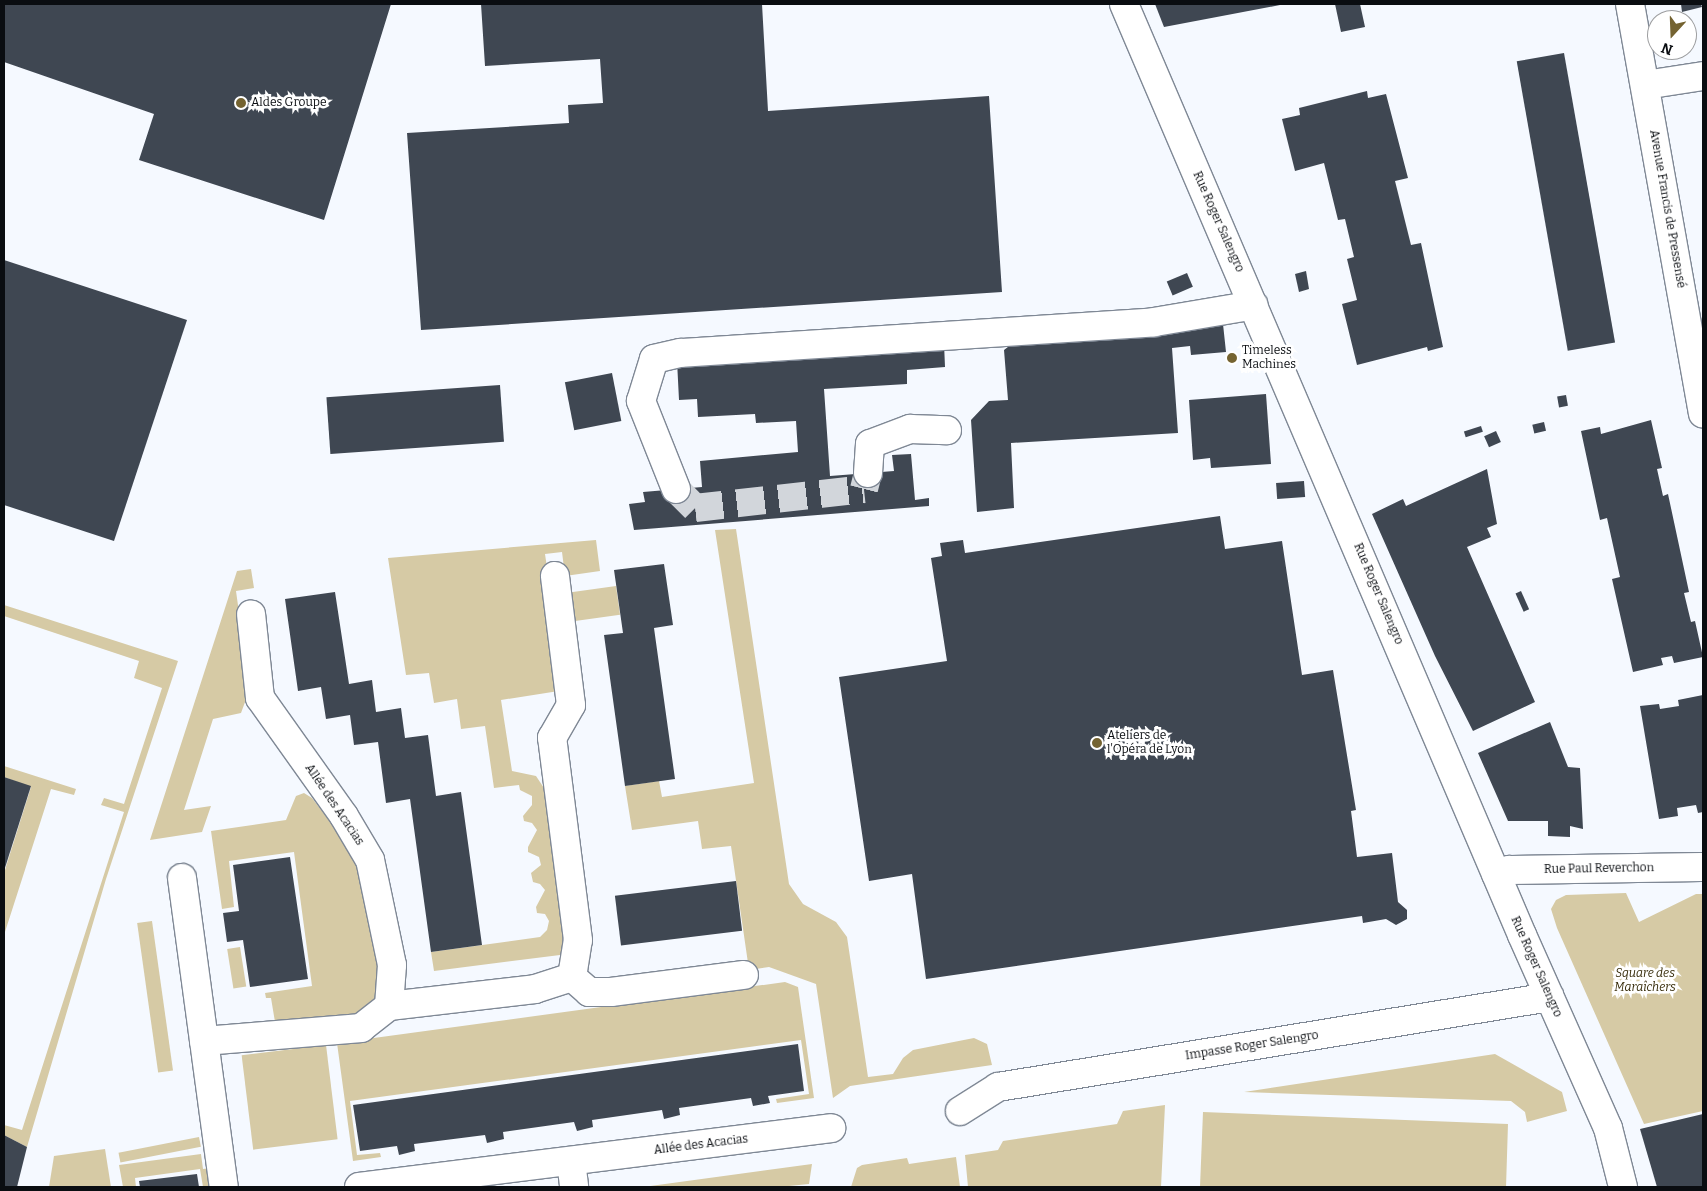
<!DOCTYPE html>
<meta charset="utf-8">
<style>
body{margin:0}
#map{position:relative;width:1707px;height:1191px;overflow:hidden;background:#f5f9ff;font-family:Bitter,serif}
div>[style]{position:absolute}
[style*='--x']{left:calc(var(--x)*1px);top:calc(var(--y)*1px);width:calc(var(--w)*1px);rotate:calc(var(--a)*1deg)}
.green>*{inset:0;background:#d6caa5;transform-origin:0 0}
.building>*{inset:0;background:#3f4752;transform-origin:0 0}
.minor-tunnel>*{height:28px;margin-top:-14px;transform-origin:0;background:repeating-linear-gradient(90deg,#d2d6db 0 28px,transparent 0 42px)}
.roads{filter:drop-shadow(1px 0 #7f8895) drop-shadow(-1px 0 #7f8895) drop-shadow(0 1px #7f8895) drop-shadow(0 -1px #7f8895)}
.minor>*{height:28px;margin:-14px;padding:0 14px;transform-origin:14px;border-radius:14px;background:#fff}
.dots>*{width:14px;height:14px;translate:-50% -50%;box-sizing:border-box;border:2px solid #fff;border-radius:50%}
span{translate:-50% -50%;white-space:nowrap;text-align:center;line-height:1.15;-webkit-text-stroke:5px #fff;paint-order:stroke}
.poi-label{font-size:12px;color:#0a0d11}
.left{translate:0 -50%;text-align:left}
.street-label{font-size:12px;color:#0a0d11}
.park-label{font-size:12px;color:#362b09;font-style:italic}
.frame{position:absolute;inset:0;border:5px solid #0a0d11;pointer-events:none}
.north{position:absolute;left:1647px;top:10px;width:50px;height:50px;box-sizing:border-box;background:#fff;border:1px solid #9d9ea0;border-radius:50%;rotate:200deg;font-size:14px;font-weight:700;line-height:20px;text-align:center;color:#0a0d11}
.north::after{content:'';display:block;margin:auto;width:18px;height:22px;background:#746331;clip-path:polygon(50% 0,100% 100%,50% 72%,0 100%)}
</style>
<div id="map">
<div class="green">
<div style="clip-path:polygon(736px 529px,789px 884px,803px 904px,836px 922px,847px 937px,868px 1077px,893px 1074px,903px 1058px,913px 1050px,974px 1038px,987px 1044px,992px 1065px,850px 1086px,833px 1098px,816px 984px,769px 967px,749px 970px,731px 846px,702px 849px,698px 821px,632px 830px,625px 786px,659px 781px,662px 797px,754px 783px,715px 530px)"></div>
<div style="clip-path:polygon(596px 540px,600px 571px,565px 576px,562px 552px,545px 554px,565px 690px,501px 700px,512px 771px,536px 776px,546px 791px,568px 954px,434px 971px,431px 952px,540px 937px,547px 930px,549px 921px,545px 914px,537px 913px,536px 907px,545px 890px,540px 884px,533px 882px,531px 873px,541px 865px,539px 857px,528px 852px,528px 847px,537px 830px,532px 823px,524px 821px,523px 816px,532px 805px,532px 796px,520px 790px,519px 785px,494px 788px,485px 726px,461px 729px,457px 699px,434px 703px,429px 673px,406px 675px,388px 558px)"></div>
<div style="clip-path:polygon(251px 569px,254px 588px,236px 591px,249px 684px,248px 694px,241px 713px,213px 719px,184px 810px,211px 806px,202px 832px,150px 840px,237px 571px)"></div>
<div style="left:616px;top:586px;width:29px;height:49px;rotate:82deg"></div>
<div style="clip-path:polygon(4px 605px,178px 661px,106px 879px,27px 1147px,4px 1135px,4px 1125px,22px 1130px,124px 812px,101px 805px,104px 798px,124px 804px,162px 688px,134px 678px,139px 661px,4px 616px)"></div>
<div style="clip-path:polygon(4px 766px,76px 789px,74px 795px,51px 789px,4px 935px,4px 873px,31px 787px,4px 777px)"></div>
<div style="clip-path:polygon(304px 793px,312px 798px,361px 862px,365px 872px,382px 996px,374px 1013px,290px 1025px,289px 1020px,275px 1022px,271px 998px,266px 998px,265px 993px,312px 986px,294px 852px,229px 861px,234px 907px,222px 909px,211px 831px,286px 820px,296px 796px)"></div>
<div style="clip-path:polygon(1626px 893px,1639px 922px,1696px 894px,1703px 894px,1703px 1111px,1644px 1124px,1557px 928px,1551px 909px,1556px 900px,1566px 895px)"></div>
<div style="left:152px;top:921px;width:151px;height:15px;rotate:82deg"></div>
<div style="left:240px;top:947px;width:40px;height:13px;rotate:81deg"></div>
<div style="clip-path:polygon(785px 982px,798px 987px,814px 1098px,777px 1103px,776px 1099px,809px 1094px,801px 1040px,350px 1101px,357px 1155px,380px 1153px,381px 1157px,353px 1161px,337px 1043px)"></div>
<div style="left:326px;top:1045px;width:95px;height:85px;rotate:83deg"></div>
<div style="clip-path:polygon(1495px 1054px,1562px 1092px,1567px 1111px,1527px 1122px,1525px 1112px,1511px 1101px,1244px 1092px)"></div>
<div style="clip-path:polygon(1165px 1105px,1161px 1187px,968px 1187px,965px 1155px,998px 1150px,1003px 1141px,1117px 1124px,1123px 1111px)"></div>
<div style="clip-path:polygon(1203px 1112px,1508px 1124px,1506px 1187px,1200px 1187px)"></div>
<div style="left:199px;top:1137px;width:10px;height:82px;rotate:79deg"></div>
<div style="clip-path:polygon(105px 1149px,111px 1187px,49px 1187px,54px 1156px)"></div>
<div style="clip-path:polygon(201px 1154px,203px 1169px,210px 1168px,213px 1187px,203px 1187px,200px 1169px,135px 1178px,136px 1187px,123px 1187px,119px 1165px)"></div>
<div style="clip-path:polygon(956px 1157px,960px 1187px,851px 1187px,857px 1168px,862px 1165px,907px 1158px,909px 1164px)"></div>
<div style="clip-path:polygon(812px 1164px,809px 1184px,779px 1187px,643px 1187px)"></div>
</div>
<div class="building">
<div style="clip-path:polygon(4px 4px,391px 4px,324px 220px,139px 160px,154px 114px,4px 62px)"></div>
<div style="clip-path:polygon(481px 4px,762px 4px,768px 111px,989px 96px,1002px 292px,421px 330px,407px 133px,569px 123px,568px 105px,603px 103px,600px 59px,485px 66px)"></div>
<div style="clip-path:polygon(1155px 4px,1280px 4px,1280px 5px,1164px 27px)"></div>
<div style="clip-path:polygon(1335px 4px,1360px 4px,1365px 27px,1341px 32px)"></div>
<div style="clip-path:polygon(1681px 4px,1701px 4px,1702px 7px,1682px 12px)"></div>
<div style="left:1564px;top:53px;width:294px;height:48px;rotate:80deg"></div>
<div style="clip-path:polygon(1367px 91px,1368px 98px,1386px 94px,1408px 178px,1395px 181px,1411px 245px,1421px 243px,1443px 347px,1428px 351px,1427px 347px,1357px 365px,1342px 304px,1357px 300px,1347px 259px,1354px 257px,1345px 219px,1338px 220px,1324px 163px,1295px 171px,1282px 119px,1300px 115px,1299px 108px)"></div>
<div style="clip-path:polygon(4px 260px,187px 320px,114px 541px,4px 505px)"></div>
<div style="clip-path:polygon(1306px 271px,1309px 289px,1299px 292px,1295px 274px)"></div>
<div style="left:1187px;top:273px;width:15px;height:22px;rotate:67deg"></div>
<div style="clip-path:polygon(1223px 324px,1226px 352px,1191px 355px,1190px 346px,1172px 348px,1178px 433px,1011px 443px,1014px 508px,977px 512px,971px 420px,989px 401px,1008px 400px,1004px 350px,1021px 337px)"></div>
<div style="clip-path:polygon(944px 343px,945px 367px,907px 370px,907px 384px,824px 389px,830px 476px,894px 471px,892px 455px,911px 454px,915px 500px,929px 498px,929px 506px,634px 530px,629px 504px,645px 502px,643px 492px,702px 487px,700px 461px,798px 452px,796px 421px,756px 423px,755px 414px,698px 417px,697px 399px,679px 400px,677px 361px)"></div>
<div style="left:612px;top:373px;width:49px;height:48px;rotate:79deg"></div>
<div style="left:500px;top:385px;width:57px;height:174px;rotate:86deg"></div>
<div style="clip-path:polygon(1266px 394px,1271px 464px,1211px 468px,1210px 458px,1193px 460px,1189px 400px)"></div>
<div style="left:1566px;top:395px;width:11px;height:9px;rotate:80deg"></div>
<div style="clip-path:polygon(1651px 420px,1662px 468px,1657px 469px,1663px 496px,1668px 494px,1689px 592px,1684px 593px,1691px 622px,1695px 621px,1703px 657px,1674px 663px,1672px 656px,1661px 658px,1663px 665px,1633px 672px,1612px 579px,1620px 577px,1607px 518px,1600px 520px,1581px 431px,1600px 427px,1601px 434px)"></div>
<div style="left:1544px;top:422px;width:9px;height:12px;rotate:77deg"></div>
<div style="left:1481px;top:426px;width:6px;height:18px;rotate:72deg"></div>
<div style="left:1496px;top:431px;width:12px;height:13px;rotate:66deg"></div>
<div style="clip-path:polygon(1487px 469px,1497px 524px,1487px 528px,1491px 537px,1467px 547px,1535px 702px,1473px 731px,1435px 656px,1372px 514px,1403px 499px,1406px 506px)"></div>
<div style="left:1304px;top:481px;width:16px;height:28px;rotate:86deg"></div>
<div style="clip-path:polygon(1220px 516px,1225px 549px,1282px 541px,1302px 675px,1333px 670px,1356px 810px,1351px 811px,1357px 857px,1392px 853px,1398px 902px,1407px 910px,1407px 919px,1396px 925px,1386px 919px,1363px 923px,1362px 916px,926px 979px,912px 874px,869px 881px,839px 677px,947px 661px,931px 558px,942px 556px,940px 543px,963px 540px,965px 553px)"></div>
<div style="clip-path:polygon(664px 564px,673px 625px,654px 628px,675px 779px,625px 786px,604px 635px,623px 633px,614px 570px)"></div>
<div style="left:1521px;top:591px;width:20px;height:6px;rotate:66deg"></div>
<div style="clip-path:polygon(335px 592px,349px 684px,372px 680px,376px 712px,401px 708px,405px 738px,428px 735px,436px 796px,461px 792px,482px 945px,431px 952px,410px 799px,386px 803px,378px 742px,354px 745px,350px 715px,326px 719px,321px 687px,298px 691px,285px 599px)"></div>
<div style="clip-path:polygon(1703px 695px,1703px 812px,1698px 813px,1696px 805px,1677px 808px,1678px 816px,1659px 819px,1640px 706px,1659px 704px,1660px 709px,1679px 706px,1678px 700px)"></div>
<div style="clip-path:polygon(1550px 722px,1568px 767px,1580px 768px,1583px 829px,1570px 826px,1570px 837px,1548px 836px,1548px 821px,1508px 821px,1478px 753px)"></div>
<div style="clip-path:polygon(4px 777px,31px 786px,4px 871px)"></div>
<div style="clip-path:polygon(290px 857px,308px 979px,250px 987px,243px 940px,227px 942px,223px 913px,239px 911px,233px 865px)"></div>
<div style="left:736px;top:881px;width:50px;height:122px;rotate:83deg"></div>
<div style="clip-path:polygon(798px 1044px,804px 1091px,768px 1096px,770px 1103px,753px 1106px,751px 1098px,679px 1108px,680px 1115px,664px 1119px,662px 1110px,592px 1120px,593px 1127px,577px 1131px,574px 1122px,503px 1132px,504px 1139px,487px 1143px,485px 1135px,414px 1144px,415px 1151px,399px 1155px,397px 1146px,360px 1151px,353px 1105px)"></div>
<div style="clip-path:polygon(1703px 1114px,1703px 1187px,1657px 1187px,1640px 1129px)"></div>
<div style="clip-path:polygon(4px 1135px,27px 1147px,17px 1187px,4px 1187px)"></div>
<div style="clip-path:polygon(197px 1174px,199px 1187px,140px 1187px,139px 1181px)"></div>
</div>
<div class="minor-tunnel">
<div style="--x:676;--y:489;--w:27;--a:45"></div>
<div style="--x:695;--y:508;--w:170;--a:-6.4"></div>
<div style="--x:864;--y:489;--w:16;--a:-76"></div>
</div>
<div class="roads">
<div class="minor">
<div style="--x:1124;--y:4;--w:1013;--a:66.85"></div>
<div style="--x:1522;--y:935;--w:211;--a:66"></div>
<div style="--x:1608;--y:1128;--w:61;--a:75.7"></div>
<div style="--x:1630;--y:4;--w:416;--a:79.9"></div>
<div style="--x:1645;--y:85;--w:59;--a:-8.8"></div>
<div style="--x:868;--y:473;--w:29;--a:-86"></div>
<div style="--x:870;--y:444;--w:43;--a:-20.6"></div>
<div style="--x:910;--y:429;--w:37;--a:2"></div>
<div style="--x:676;--y:489;--w:95;--a:-111.7"></div>
<div style="--x:641;--y:401;--w:44;--a:-72.8"></div>
<div style="--x:654;--y:359;--w:28;--a:-13"></div>
<div style="--x:681;--y:353;--w:474;--a:-3.7"></div>
<div style="--x:1154;--y:322;--w:101;--a:-9.6"></div>
<div style="--x:1496;--y:874;--w:14;--a:-17"></div>
<div style="--x:1509;--y:870;--w:194;--a:-0.9"></div>
<div style="--x:182;--y:878;--w:312;--a:82.3"></div>
<div style="--x:572;--y:977;--w:23;--a:41"></div>
<div style="--x:589;--y:992;--w:22;--a:0"></div>
<div style="--x:611;--y:992;--w:134;--a:-7.3"></div>
<div style="--x:389;--y:1006;--w:147;--a:-6.6"></div>
<div style="--x:535;--y:989;--w:39;--a:-18"></div>
<div style="--x:572;--y:977;--w:37;--a:-81"></div>
<div style="--x:578;--y:940;--w:204;--a:-97.3"></div>
<div style="--x:552;--y:738;--w:38;--a:-60"></div>
<div style="--x:571;--y:705;--w:130;--a:-97.1"></div>
<div style="--x:204;--y:1041;--w:158;--a:-4.7"></div>
<div style="--x:361;--y:1028;--w:36;--a:-38"></div>
<div style="--x:389;--y:1006;--w:41;--a:-85.8"></div>
<div style="--x:392;--y:965;--w:107;--a:-101.8"></div>
<div style="--x:370;--y:860;--w:51;--a:-120.6"></div>
<div style="--x:344;--y:816;--w:145;--a:-125.4"></div>
<div style="--x:260;--y:698;--w:84;--a:-96.1"></div>
<div style="--x:960;--y:1111;--w:45;--a:-32.3"></div>
<div style="--x:998;--y:1087;--w:559;--a:-9.26"></div>
<div style="--x:571;--y:1161;--w:26;--a:83"></div>
<div style="--x:359;--y:1187;--w:476;--a:-7.1"></div>
</div>
</div>
<div class="dots">
<div style="left:241px;top:103px;background:#746331"></div>
<div style="left:1232px;top:358px;background:#746331"></div>
<div style="left:1097px;top:743px;background:#746331"></div>
</div>
<div class="poi-label">
<span class="left" style="left:251px;top:103px">Aldes Groupe</span>
<span class="left" style="left:1242px;top:358px">Timeless<br>Machines</span>
<span class="left" style="left:1107px;top:743px">Ateliers de<br>l'Opéra de Lyon</span>
</div>
<div class="street-label">
<span style="left:1667px;top:209px;rotate:80deg">Avenue Francis de Pressensé</span>
<span style="left:1218px;top:222px;rotate:66deg">Rue Roger Salengro</span>
<span style="left:1378px;top:594px;rotate:67deg">Rue Roger Salengro</span>
<span style="left:334px;top:805px;rotate:56deg">Allée des Acacias</span>
<span style="left:1599px;top:869px;rotate:-1deg">Rue Paul Reverchon</span>
<span style="left:1536px;top:967px;rotate:66deg">Rue Roger Salengro</span>
<span style="left:1252px;top:1046px;rotate:-9deg">Impasse Roger Salengro</span>
<span style="left:701px;top:1145px;rotate:-7deg">Allée des Acacias</span>
</div>
<div class="park-label">
<span style="left:1645px;top:981px">Square des<br>Maraîchers</span>
</div>
<div class="frame"></div>
<div class="north">N</div>
</div>
